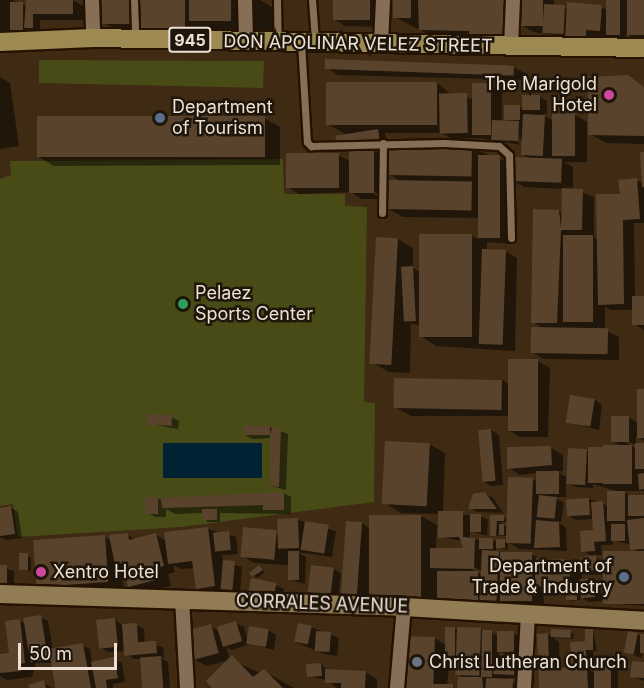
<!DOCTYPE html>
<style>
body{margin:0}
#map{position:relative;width:644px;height:688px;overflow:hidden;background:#3f2a13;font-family:Inter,sans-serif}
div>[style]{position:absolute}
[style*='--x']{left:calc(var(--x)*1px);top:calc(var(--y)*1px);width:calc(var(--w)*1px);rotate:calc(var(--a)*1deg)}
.green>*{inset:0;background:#494b17}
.water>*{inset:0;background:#002334;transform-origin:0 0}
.shadow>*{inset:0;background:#0007}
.building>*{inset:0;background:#59432c;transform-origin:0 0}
.roads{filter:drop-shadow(2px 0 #251200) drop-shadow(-2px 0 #251200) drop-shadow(0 2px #251200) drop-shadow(0 -2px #251200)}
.lane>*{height:7px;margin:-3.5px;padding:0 3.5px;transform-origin:3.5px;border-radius:3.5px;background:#876e56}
.street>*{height:14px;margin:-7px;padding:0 7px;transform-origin:7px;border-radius:7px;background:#876e56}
.secondary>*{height:18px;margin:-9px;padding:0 9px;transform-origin:9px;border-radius:9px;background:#927c54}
.primary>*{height:18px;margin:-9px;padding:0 9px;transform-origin:9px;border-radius:9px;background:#9c8a52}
.dots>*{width:16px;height:16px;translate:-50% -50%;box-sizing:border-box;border:3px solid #1e150b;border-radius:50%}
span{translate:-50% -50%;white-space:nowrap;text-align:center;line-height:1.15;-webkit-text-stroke:5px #1e150b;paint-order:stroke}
.shield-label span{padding:2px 4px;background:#1e150b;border:2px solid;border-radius:4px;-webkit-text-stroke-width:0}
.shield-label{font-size:16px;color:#eee0d3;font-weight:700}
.street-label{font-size:18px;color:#eee0d3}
.poi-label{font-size:18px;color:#eee0d3}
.right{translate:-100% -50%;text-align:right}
.left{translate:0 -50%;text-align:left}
.scale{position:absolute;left:18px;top:643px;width:99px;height:27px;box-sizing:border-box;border:3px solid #eee0d3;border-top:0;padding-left:8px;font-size:18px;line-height:21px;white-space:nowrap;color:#eee0d3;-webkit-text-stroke:4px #1e150b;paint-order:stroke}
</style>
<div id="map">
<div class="green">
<div style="clip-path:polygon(39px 60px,264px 61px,263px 88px,39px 83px)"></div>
<div style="clip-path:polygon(283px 159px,284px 194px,345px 194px,345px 206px,367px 207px,364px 402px,375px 403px,374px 502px,181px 527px,18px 537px,13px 504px,0 506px,0 179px,11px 175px,10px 161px)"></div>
</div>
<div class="water">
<div style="left:262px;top:443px;width:35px;height:99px;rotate:90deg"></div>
</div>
<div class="shadow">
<div style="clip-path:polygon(0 0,13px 0,28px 7px,28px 0,73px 0,85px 7px,85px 20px,40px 20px,40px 32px,29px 29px,29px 35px,0 35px)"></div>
<div style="clip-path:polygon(104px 0,260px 0,272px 7px,273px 43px,233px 44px,208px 29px,209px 43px,112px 27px,104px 23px)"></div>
<div style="clip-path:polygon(335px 0,382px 0,381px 27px,345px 26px,334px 19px)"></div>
<div style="clip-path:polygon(395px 0,554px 0,554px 6px,568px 9px,601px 7px,607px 10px,608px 0,644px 0,644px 43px,626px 34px,626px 39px,602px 38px,601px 52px,567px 37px,534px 32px,520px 25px,520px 47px,432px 36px,394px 17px)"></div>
<div style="clip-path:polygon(513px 67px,525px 73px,525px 80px,338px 75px,327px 68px)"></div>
<div style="clip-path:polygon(0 77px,10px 83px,19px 146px,0 149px)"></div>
<div style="clip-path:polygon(628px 77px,644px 87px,644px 144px,606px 143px,590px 134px)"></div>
<div style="clip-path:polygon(437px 83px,452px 95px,473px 99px,491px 85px,502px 92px,502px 122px,506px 122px,506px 106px,524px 108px,540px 97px,547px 101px,547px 114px,541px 114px,553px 121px,575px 115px,587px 122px,587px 162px,564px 162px,573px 167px,573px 188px,554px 181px,594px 197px,594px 237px,598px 240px,622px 195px,636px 180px,644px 184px,644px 153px,644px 223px,634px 223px,635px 297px,644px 297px,644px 330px,634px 324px,634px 310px,611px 310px,605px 307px,605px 330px,619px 337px,619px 360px,543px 359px,532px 352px,544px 329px,533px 322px,559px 211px,563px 214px,563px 189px,524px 187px,511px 179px,510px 244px,487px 242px,487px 251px,505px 251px,517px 258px,515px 351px,436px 346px,421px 336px,421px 325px,411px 324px,410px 373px,389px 372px,373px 363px,398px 239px,413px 248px,413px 268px,421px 273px,472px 236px,478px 239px,478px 218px,403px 217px,387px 208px,387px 199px,368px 188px,380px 199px,362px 199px,350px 192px,299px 194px,287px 187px,338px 155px,351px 162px,351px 150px,374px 151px,386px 157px,385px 182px,402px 182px,390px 175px,471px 148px,513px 164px,532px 159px,523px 155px,524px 142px,513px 136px,521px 145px,479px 138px,452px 139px,442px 133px,385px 133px,387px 144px,345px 134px,328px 124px)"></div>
<div style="clip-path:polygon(264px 118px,280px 127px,280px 165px,54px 166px,39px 157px)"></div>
<div style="clip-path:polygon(538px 361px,550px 368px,548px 437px,520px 437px,508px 430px,508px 416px,411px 416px,395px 407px,502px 380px,509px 384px)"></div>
<div style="clip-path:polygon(evenodd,644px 391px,644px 441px,636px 436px,636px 445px,644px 445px,644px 491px,622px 491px,633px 497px,644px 496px,644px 606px,604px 603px,605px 572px,592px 565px,602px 574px,591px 575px,582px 571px,582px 580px,600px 584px,602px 601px,589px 602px,580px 597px,580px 600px,571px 601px,568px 594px,543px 590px,544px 606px,490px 603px,490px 607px,450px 606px,436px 598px,436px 610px,355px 609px,362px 523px,371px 529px,421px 516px,437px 525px,436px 550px,465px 550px,462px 541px,440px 537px,440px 514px,401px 513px,385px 503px,429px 444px,445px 453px,443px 513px,480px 516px,488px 520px,487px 536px,470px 531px,470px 539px,507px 542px,508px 536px,491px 535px,492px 516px,508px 519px,532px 479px,538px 482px,537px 473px,520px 475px,509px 468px,551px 448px,563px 455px,563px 471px,557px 472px,568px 478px,586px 451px,622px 447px,612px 441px,629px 418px,638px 423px,644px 391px,623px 438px,637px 446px,637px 449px,622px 440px,623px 438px,644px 391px,566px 482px,576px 487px,593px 488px,593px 484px,620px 492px,609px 506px,589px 499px,569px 516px,576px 520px,594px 519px,595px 532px,583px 551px,592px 556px,583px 568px,571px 561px,542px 560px,531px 554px,496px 552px,496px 547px,508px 550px,508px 542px,519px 549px,567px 551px,566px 528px,556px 521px,561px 522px,564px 503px,554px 497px,566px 497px,566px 482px,644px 391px,499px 522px,508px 522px,508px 528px,499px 522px,644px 391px,613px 540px,631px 545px,637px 552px,602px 562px,594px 555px,602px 555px,601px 545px,613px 545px,613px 540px,644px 391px,469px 564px,483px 572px,483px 576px,467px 566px,469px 564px)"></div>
<div style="clip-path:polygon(595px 400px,602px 405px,599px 430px,568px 422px)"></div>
<div style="clip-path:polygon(171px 417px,179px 421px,178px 429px,149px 424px)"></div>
<div style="clip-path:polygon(270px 427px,288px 434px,286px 490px,271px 486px,272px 438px,253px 439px,245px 435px)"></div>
<div style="clip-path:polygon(491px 430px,499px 435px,503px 485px,491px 486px,484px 482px)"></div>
<div style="clip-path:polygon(283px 493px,291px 497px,291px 514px,220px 513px,220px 522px,207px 522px,203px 513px,175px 514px,166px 509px,166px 517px,155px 517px,148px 513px,158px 498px,163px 501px)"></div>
<div style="clip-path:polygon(485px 493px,493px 498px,503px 513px,477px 512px,470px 508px)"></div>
<div style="clip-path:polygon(11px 508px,18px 512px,22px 538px,6px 540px,0 537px,0 509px)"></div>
<div style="clip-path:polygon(279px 520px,298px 520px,336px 531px,332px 557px,297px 552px,306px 557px,305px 584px,288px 579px,288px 565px,254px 563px,243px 556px,276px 531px,279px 533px)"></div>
<div style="clip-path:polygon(208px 529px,236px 537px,238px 554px,222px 555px,223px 562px,242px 567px,240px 593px,226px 590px,209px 594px,197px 588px,195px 568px,181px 569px,173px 565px,175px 572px,168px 574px,171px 586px,141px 593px,129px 586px,122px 567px,123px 590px,53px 593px,37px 584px,105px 537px,111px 541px,128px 535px,136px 540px,156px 535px,166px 541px)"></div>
<div style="clip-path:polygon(20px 555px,31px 557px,31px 571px,20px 569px)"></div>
<div style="clip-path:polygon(0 567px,14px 571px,14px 589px,2px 590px)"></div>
<div style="clip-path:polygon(259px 567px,265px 572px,257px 578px,251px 573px)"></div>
<div style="clip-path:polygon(333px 569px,341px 573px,338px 602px,317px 600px)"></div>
<div style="clip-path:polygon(276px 585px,284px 589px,282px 602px,257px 597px)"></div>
<div style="clip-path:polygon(40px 617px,48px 621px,53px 650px,82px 645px,90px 649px,92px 663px,114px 659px,122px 663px,125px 682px,113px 684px,113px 688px,58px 688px,53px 663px,36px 663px,32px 677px,7px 680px,0 676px,0 656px,11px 654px,20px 621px,26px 624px)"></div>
<div style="clip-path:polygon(115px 619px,123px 626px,136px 625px,144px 629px,145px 643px,163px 647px,164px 657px,160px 657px,168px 662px,170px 688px,144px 688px,142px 659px,133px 659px,125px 651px,108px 652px,101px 648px)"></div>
<div style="clip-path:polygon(236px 623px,244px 627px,248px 642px,268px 630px,276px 635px,274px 650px,251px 644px,232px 650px,226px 647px,230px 659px,260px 673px,264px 671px,294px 688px,214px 688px,229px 660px,207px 666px,195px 660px,210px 626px,220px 632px)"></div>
<div style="clip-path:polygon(311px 627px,339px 638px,337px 656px,324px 654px,295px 642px)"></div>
<div style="clip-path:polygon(454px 628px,480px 629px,499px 636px,513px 633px,521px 637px,520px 656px,499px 652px,499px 658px,522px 664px,522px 678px,508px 678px,520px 688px,459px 688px,466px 679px,457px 674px,458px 667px,449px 664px,447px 686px,456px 688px,400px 688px,434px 638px,446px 645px)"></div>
<div style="clip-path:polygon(evenodd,593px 630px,597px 651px,593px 651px,594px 665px,618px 670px,618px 688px,540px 688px,548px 635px,574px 633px,573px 639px,553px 638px,559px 642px,560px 669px,583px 669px,572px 663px,585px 643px,588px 644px,593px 630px,595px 666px,595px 673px,584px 667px,595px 666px)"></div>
<div style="clip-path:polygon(637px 635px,644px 635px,642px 658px,626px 652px)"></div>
<div style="clip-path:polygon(321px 664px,329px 671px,365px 672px,377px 679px,377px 688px,337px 688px,327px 680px,308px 676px)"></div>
<div style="clip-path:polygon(644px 664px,644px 681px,632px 676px)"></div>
<div style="clip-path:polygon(43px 682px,52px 688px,31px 688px)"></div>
</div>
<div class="building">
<div style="clip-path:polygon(26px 0,73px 0,73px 14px,33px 14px,33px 28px,24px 28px)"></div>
<div style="left:102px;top:0;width:29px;height:24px"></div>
<div style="left:139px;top:0;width:46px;height:30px"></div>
<div style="left:189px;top:0;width:42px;height:21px"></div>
<div style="left:333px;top:0;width:37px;height:20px"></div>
<div style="left:393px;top:0;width:18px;height:18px"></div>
<div style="clip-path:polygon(418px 0,506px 0,504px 39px,469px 36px,469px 31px,419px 30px)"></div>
<div style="left:521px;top:0;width:22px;height:26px"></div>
<div style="left:606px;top:0;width:14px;height:35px"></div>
<div style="left:627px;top:0;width:17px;height:35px"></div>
<div style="left:10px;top:2px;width:13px;height:29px"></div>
<div style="clip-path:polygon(567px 2px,602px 5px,600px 31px,586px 30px,586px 44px,565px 42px)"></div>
<div style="left:544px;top:4px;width:21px;height:29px;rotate:3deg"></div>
<div style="left:325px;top:59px;width:189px;height:10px;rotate:2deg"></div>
<div style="clip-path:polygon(628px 75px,644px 87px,644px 136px,588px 135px,588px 77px)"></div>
<div style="left:326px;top:82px;width:111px;height:43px"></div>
<div style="left:472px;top:83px;width:19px;height:52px"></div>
<div style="left:467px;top:93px;width:40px;height:28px;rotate:89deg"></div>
<div style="left:522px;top:95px;width:18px;height:15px"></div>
<div style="left:504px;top:105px;width:16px;height:15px"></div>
<div style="left:552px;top:113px;width:23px;height:43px"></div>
<div style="left:523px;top:114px;width:22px;height:41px;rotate:3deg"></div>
<div style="left:265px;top:116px;width:41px;height:228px;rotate:90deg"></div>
<div style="left:492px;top:120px;width:27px;height:20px;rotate:2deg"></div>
<div style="left:378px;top:129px;width:12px;height:43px;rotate:81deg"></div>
<div style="left:388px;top:146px;width:84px;height:29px;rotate:1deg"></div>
<div style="left:349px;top:149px;width:25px;height:44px"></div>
<div style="clip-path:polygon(640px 152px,644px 152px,644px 187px,642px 187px)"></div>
<div style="left:286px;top:153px;width:53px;height:35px"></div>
<div style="left:478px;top:155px;width:22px;height:83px"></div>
<div style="left:512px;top:157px;width:50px;height:24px;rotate:2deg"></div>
<div style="clip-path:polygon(637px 178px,640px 219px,623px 220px,624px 304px,598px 305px,596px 194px,620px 194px,618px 180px)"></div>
<div style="left:386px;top:180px;width:86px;height:29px;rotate:1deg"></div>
<div style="clip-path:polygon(562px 188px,583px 189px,582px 230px,561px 230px,557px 323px,531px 323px,533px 209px,559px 210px,561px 228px)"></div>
<div style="left:419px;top:234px;width:53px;height:103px"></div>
<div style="left:563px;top:235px;width:30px;height:87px"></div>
<div style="left:376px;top:237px;width:22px;height:127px;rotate:3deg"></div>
<div style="left:482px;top:249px;width:24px;height:95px;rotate:2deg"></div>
<div style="left:413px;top:266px;width:55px;height:12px;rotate:87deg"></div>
<div style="left:632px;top:296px;width:12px;height:29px"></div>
<div style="left:531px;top:327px;width:77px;height:26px;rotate:1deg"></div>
<div style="left:508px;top:359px;width:30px;height:72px"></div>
<div style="left:394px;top:378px;width:108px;height:30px;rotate:1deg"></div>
<div style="left:637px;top:389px;width:7px;height:49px"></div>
<div style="left:570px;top:395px;width:25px;height:28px;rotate:9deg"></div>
<div style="left:148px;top:414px;width:24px;height:11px;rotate:2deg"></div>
<div style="left:611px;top:416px;width:18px;height:26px"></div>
<div style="clip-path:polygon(244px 426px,270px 426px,270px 435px,272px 428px,281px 428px,279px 487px,270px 486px,270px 435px,244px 435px)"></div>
<div style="left:491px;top:429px;width:52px;height:13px;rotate:85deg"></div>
<div style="left:385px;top:441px;width:45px;height:63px;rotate:3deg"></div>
<div style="left:635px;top:443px;width:9px;height:26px"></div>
<div style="left:632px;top:445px;width:39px;height:29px;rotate:90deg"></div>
<div style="clip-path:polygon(551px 446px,552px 465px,507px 469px,507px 447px)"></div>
<div style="left:588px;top:447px;width:15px;height:36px"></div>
<div style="left:568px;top:448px;width:19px;height:36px;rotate:3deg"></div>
<div style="left:536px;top:471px;width:23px;height:23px"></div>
<div style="clip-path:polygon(644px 473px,644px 489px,639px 490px,638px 474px)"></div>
<div style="left:508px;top:477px;width:25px;height:66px;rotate:2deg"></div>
<div style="left:607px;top:491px;width:18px;height:30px"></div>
<div style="clip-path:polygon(284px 492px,284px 510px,263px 510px,263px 505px,162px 508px,161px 498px)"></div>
<div style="clip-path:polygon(485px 492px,497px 509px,468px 509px,473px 494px)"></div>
<div style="left:539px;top:495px;width:18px;height:22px;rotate:6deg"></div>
<div style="left:644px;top:495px;width:21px;height:16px;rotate:90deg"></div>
<div style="left:145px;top:497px;width:13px;height:17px"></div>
<div style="left:589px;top:498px;width:17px;height:23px;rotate:87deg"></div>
<div style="clip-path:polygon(603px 501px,606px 541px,594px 542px,595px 551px,581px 552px,580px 531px,593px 530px,591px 502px)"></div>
<div style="clip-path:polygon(11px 506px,15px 534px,0 536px,0 508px)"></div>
<div style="left:202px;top:509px;width:15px;height:11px"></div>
<div style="clip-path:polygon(438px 511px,463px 511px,463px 537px,475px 538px,474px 569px,430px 568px,430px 548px,463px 548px,459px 537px,438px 538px)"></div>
<div style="left:470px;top:514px;width:11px;height:18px"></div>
<div style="left:369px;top:515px;width:52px;height:86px"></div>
<div style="clip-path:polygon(490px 515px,504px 515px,504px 521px,497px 521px,496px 536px,490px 536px)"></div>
<div style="left:298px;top:518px;width:30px;height:21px;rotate:88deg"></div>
<div style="clip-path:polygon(644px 518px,644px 549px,630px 550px,627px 520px)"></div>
<div style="clip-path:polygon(536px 520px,559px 522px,560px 547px,534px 548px)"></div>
<div style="left:305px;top:521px;width:24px;height:29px;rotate:9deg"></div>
<div style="left:346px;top:521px;width:16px;height:82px;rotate:4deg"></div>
<div style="left:499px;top:524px;width:5px;height:11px"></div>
<div style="left:611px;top:524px;width:14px;height:17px"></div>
<div style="clip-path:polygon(208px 527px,215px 586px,196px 589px,192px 561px,168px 564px,164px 532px)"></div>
<div style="left:243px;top:527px;width:34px;height:30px;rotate:5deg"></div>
<div style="left:229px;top:531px;width:19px;height:16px;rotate:84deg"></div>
<div style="clip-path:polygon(128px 533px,129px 540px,156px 533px,164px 566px,157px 567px,160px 579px,128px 587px,122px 563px,115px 565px,109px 535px)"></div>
<div style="left:105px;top:535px;width:47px;height:72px;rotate:86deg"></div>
<div style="left:479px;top:538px;width:14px;height:11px"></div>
<div style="left:496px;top:539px;width:9px;height:9px"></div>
<div style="left:482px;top:550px;width:17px;height:50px;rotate:3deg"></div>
<div style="left:288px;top:551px;width:11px;height:29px"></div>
<div style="left:603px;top:551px;width:41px;height:53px"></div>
<div style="left:500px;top:552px;width:32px;height:49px"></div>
<div style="left:19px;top:553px;width:9px;height:17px"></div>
<div style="left:596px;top:555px;width:15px;height:16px;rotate:82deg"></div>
<div style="left:536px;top:558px;width:35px;height:28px;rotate:3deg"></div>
<div style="left:223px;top:560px;width:12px;height:29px;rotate:5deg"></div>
<div style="left:0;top:565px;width:7px;height:21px"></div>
<div style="clip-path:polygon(259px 565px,263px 570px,252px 577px,249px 573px)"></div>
<div style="left:311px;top:565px;width:23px;height:31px;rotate:7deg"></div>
<div style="left:437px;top:571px;width:41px;height:29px"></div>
<div style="left:251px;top:578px;width:26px;height:16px;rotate:11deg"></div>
<div style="left:593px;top:578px;width:19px;height:14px;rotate:84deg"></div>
<div style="left:566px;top:589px;width:11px;height:11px"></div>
<div style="left:41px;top:615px;width:45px;height:18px;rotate:81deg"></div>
<div style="left:115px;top:618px;width:29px;height:19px;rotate:84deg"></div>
<div style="clip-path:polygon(20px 619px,25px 663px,20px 664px,21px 671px,0 673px,0 654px,9px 653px,5px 621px)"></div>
<div style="left:236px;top:621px;width:21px;height:20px;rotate:73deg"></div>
<div style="clip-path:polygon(137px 623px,138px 642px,156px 641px,157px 653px,124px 656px,122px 624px)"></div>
<div style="left:298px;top:623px;width:14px;height:19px;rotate:12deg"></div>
<div style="left:211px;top:624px;width:30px;height:27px;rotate:75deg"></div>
<div style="left:249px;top:626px;width:20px;height:18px;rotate:9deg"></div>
<div style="left:445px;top:627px;width:10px;height:36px"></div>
<div style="left:457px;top:627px;width:24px;height:48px;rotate:2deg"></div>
<div style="left:585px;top:628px;width:8px;height:22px"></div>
<div style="left:551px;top:629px;width:20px;height:8px;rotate:3deg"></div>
<div style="clip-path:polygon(482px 630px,492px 630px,492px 677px,482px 677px,483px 688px,457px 688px,458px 677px,481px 677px)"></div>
<div style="left:316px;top:631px;width:15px;height:20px;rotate:4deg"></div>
<div style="left:497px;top:631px;width:17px;height:21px"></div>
<div style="left:628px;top:631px;width:10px;height:22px;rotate:11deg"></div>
<div style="clip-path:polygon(548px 633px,549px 668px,587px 667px,588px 688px,539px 688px,537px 634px)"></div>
<div style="left:640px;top:634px;width:4px;height:19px"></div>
<div style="left:403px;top:636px;width:32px;height:52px;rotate:2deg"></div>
<div style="left:585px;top:641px;width:22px;height:15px;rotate:85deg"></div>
<div style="left:83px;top:643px;width:46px;height:35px;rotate:80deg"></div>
<div style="clip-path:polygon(232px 655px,253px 677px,264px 669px,283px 688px,212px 688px,206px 681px)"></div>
<div style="left:161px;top:656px;width:32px;height:21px;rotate:86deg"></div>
<div style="clip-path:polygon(114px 657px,118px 678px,106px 680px,107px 688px,96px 688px,91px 662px)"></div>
<div style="left:494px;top:657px;width:21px;height:17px;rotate:3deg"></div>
<div style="clip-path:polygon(632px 661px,644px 662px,644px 678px,630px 677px)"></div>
<div style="left:321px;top:663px;width:13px;height:15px;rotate:86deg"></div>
<div style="left:594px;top:664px;width:17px;height:24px"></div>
<div style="clip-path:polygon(325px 669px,366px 671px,365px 688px,341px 688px,341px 683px,325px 683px)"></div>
<div style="left:486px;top:678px;width:27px;height:10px;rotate:2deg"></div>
<div style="clip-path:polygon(44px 680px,46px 688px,29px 688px,28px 685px)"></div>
<div style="left:433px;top:684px;width:20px;height:4px"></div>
</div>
<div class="roads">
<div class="lane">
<div style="--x:134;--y:0;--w:37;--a:88"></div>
<div style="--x:277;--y:0;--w:39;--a:89"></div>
<div style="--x:312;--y:0;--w:40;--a:85.7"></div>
<div style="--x:301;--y:42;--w:100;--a:86.6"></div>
<div style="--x:307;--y:142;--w:6;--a:45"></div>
<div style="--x:311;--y:146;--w:133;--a:-1.3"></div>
<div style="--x:444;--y:143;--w:55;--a:3.1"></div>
<div style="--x:499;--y:146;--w:13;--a:42"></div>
<div style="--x:509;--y:155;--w:83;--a:88.6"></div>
<div style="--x:382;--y:213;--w:70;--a:-89.2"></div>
</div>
<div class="street">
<div style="--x:92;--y:0;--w:38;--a:88"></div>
<div style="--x:245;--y:0;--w:41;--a:88.6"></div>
<div style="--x:381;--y:44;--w:44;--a:-87.4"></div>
<div style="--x:511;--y:47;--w:47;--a:-87.6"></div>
<div style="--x:182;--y:599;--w:89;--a:86.8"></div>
<div style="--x:397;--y:688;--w:81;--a:-85.1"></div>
<div style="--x:524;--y:688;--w:75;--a:-86.9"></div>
</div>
<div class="secondary">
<div style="--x:0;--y:594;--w:404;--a:1.8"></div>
<div style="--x:404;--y:607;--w:240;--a:3.3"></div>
</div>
<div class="primary">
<div style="--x:0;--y:42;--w:93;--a:-2.5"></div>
<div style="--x:93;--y:38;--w:551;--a:1.04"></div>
</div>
</div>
<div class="dots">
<div style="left:609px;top:95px;background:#d1479c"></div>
<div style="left:160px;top:118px;background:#5c6f8a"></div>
<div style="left:183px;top:304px;background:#2e9e5b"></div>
<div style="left:41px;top:572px;background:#d1479c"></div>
<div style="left:624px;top:577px;background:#5c6f8a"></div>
<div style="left:417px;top:662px;background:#6b7280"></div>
</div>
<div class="shield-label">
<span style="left:190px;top:40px">945</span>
</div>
<div class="street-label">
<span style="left:358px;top:44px;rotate:1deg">DON APOLINAR VELEZ STREET</span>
<span style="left:322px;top:604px;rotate:2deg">CORRALES AVENUE</span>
</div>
<div class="poi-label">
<span class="right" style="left:597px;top:95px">The Marigold<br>Hotel</span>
<span class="left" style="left:172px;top:118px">Department<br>of Tourism</span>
<span class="left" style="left:195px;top:304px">Pelaez<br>Sports Center</span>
<span class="right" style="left:612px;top:577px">Department of<br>Trade &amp; Industry</span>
<span class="left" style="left:53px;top:572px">Xentro Hotel</span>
<span class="left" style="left:429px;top:662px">Christ Lutheran Church</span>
</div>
<div class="scale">50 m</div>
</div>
